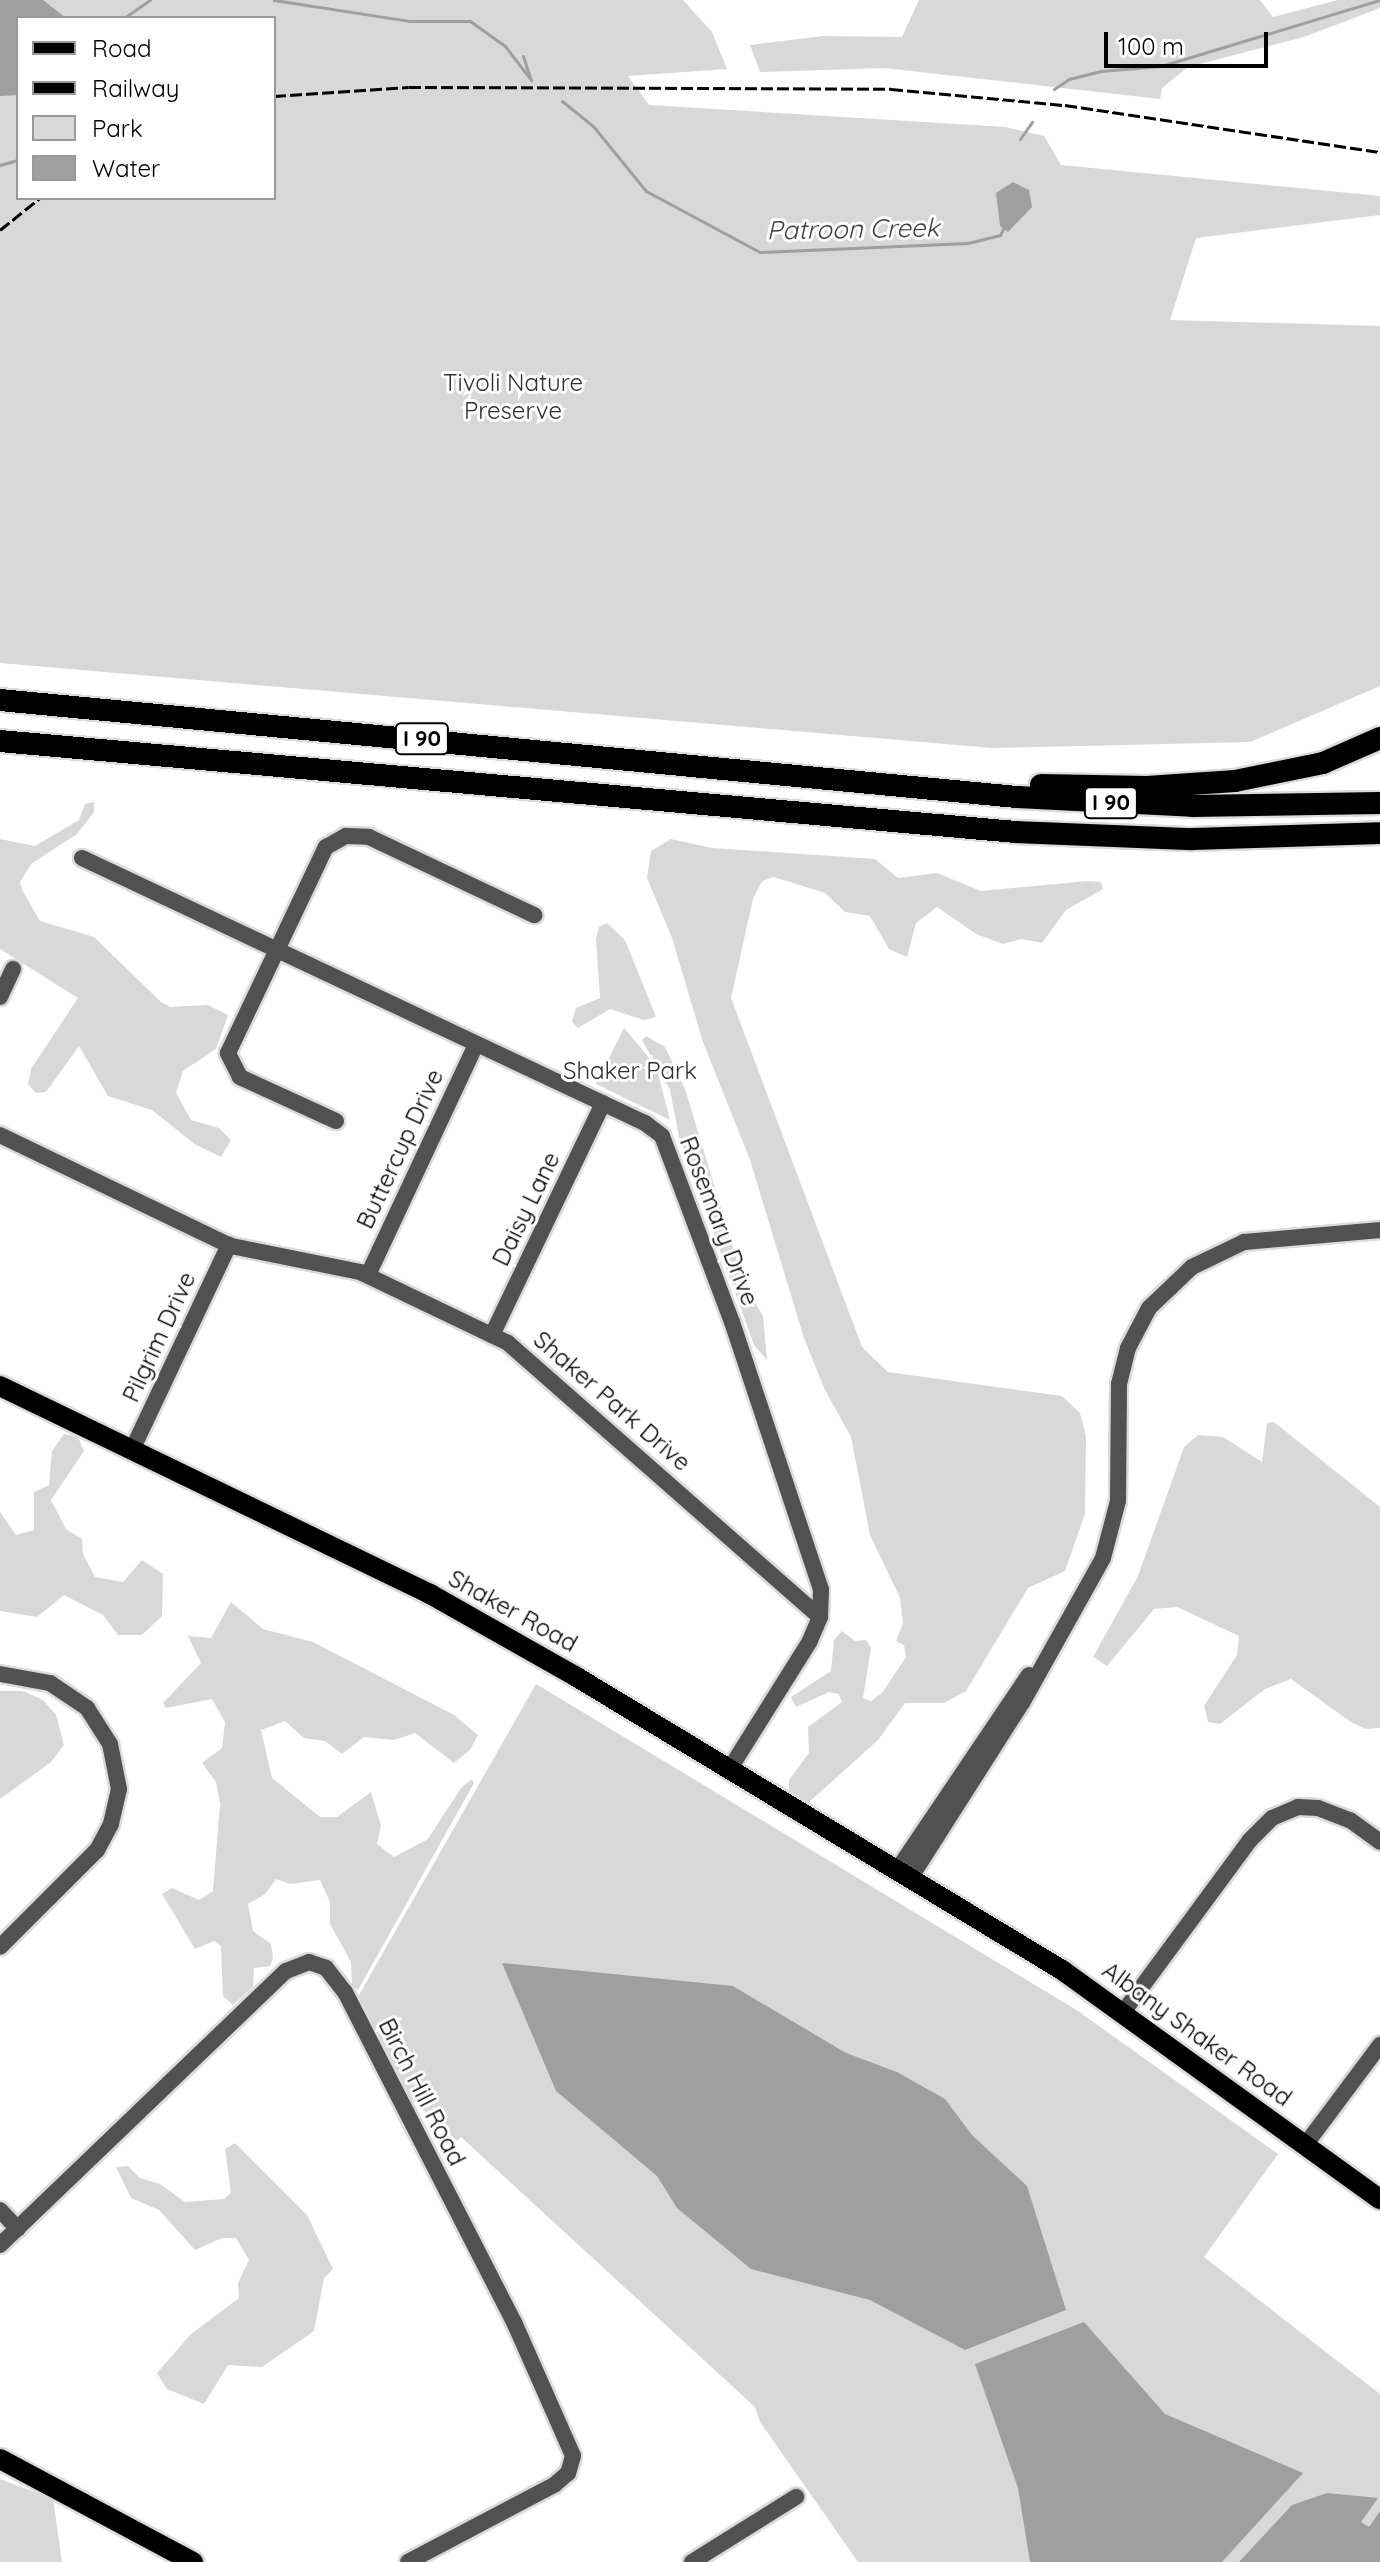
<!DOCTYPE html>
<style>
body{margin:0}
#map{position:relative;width:1380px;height:2562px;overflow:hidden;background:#fff;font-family:Quicksand,sans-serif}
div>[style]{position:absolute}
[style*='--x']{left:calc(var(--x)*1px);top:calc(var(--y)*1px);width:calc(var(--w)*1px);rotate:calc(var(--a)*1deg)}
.green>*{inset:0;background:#d8d8d8}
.water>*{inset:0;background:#9f9f9f}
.stream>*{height:3px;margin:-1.5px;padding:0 1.5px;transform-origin:1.5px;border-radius:1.5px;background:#9f9f9f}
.roads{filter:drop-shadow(2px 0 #dbdbdb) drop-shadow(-2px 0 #dbdbdb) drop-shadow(0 2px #dbdbdb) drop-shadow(0 -2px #dbdbdb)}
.minor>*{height:16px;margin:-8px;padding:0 8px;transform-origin:8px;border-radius:8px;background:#515151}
.major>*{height:20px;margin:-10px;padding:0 10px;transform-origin:10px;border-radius:10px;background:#000}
.highway>*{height:22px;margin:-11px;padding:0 11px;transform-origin:11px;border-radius:11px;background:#000}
.rail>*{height:3px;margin-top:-1.5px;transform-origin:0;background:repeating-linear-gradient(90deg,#000 0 12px,transparent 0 16px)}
span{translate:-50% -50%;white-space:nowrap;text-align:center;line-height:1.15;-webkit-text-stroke:6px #fff;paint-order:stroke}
.shield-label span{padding:2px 6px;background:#fff;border:2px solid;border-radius:6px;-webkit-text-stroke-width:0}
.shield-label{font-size:22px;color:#000;font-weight:700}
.park-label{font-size:24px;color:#2f2f2f}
.street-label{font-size:24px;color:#000}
.water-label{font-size:26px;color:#404040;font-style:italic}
.legend{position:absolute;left:16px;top:16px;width:260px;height:184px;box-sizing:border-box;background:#fff;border:2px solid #999;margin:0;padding:10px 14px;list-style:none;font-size:24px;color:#000}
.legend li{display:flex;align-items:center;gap:16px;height:40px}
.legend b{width:40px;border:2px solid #999}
.scale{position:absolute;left:1104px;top:32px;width:164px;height:36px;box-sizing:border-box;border:4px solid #000;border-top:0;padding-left:10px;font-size:24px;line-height:28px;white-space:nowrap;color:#000;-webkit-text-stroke:6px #fff;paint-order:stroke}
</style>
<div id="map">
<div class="green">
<div style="clip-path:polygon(evenodd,0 0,683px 0,712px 32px,727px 69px,628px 76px,649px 105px,1005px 127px,1044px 136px,1061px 165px,1380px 196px,1380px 215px,1196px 238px,1170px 320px,1380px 326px,1380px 686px,1250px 742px,992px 748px,0 663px,0 0,18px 18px,274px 18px,274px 198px,18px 198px,18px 18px)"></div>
<div style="clip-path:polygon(919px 0,1260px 0,1273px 17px,1338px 0,1380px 0,1380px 8px,1304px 37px,1188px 67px,1162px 88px,1160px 99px,884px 68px,760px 72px,750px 45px,823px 36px,902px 37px)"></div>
<div style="clip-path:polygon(94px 802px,94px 812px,77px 834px,31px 864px,20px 882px,22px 890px,40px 921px,94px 937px,161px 1002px,170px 1007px,208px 1005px,228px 1015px,216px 1049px,183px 1071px,176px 1093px,191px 1120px,219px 1128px,231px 1140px,221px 1157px,196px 1145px,152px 1110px,108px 1096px,79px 1046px,46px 1092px,36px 1093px,28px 1084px,31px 1069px,78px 998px,0 949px,0 839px,35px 846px,79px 820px,85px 804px)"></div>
<div style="clip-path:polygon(671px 839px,712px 848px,875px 859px,898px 878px,937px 873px,981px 891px,1088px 881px,1101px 882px,1103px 889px,1066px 910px,1042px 943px,1022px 939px,1003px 944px,976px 934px,937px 907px,916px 923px,907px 957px,889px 949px,870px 916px,845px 912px,825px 893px,774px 877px,762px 881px,753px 899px,731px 998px,862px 1347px,888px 1372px,1062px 1396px,1080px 1413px,1086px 1436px,1085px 1514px,1065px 1571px,1028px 1588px,966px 1691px,944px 1703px,905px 1703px,878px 1740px,807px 1804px,789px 1793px,789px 1780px,809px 1753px,808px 1727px,842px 1702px,839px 1694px,829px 1692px,796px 1707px,791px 1697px,831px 1671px,834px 1640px,842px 1631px,855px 1641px,866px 1640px,871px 1648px,863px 1698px,871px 1701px,882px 1693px,906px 1657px,904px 1645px,896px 1641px,903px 1623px,900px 1598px,870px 1535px,851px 1437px,824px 1388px,804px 1338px,750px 1160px,703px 1042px,672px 938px,647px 878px,651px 851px)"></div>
<div style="clip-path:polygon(607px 923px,625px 940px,656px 1017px,644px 1020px,610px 1009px,578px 1028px,572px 1022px,576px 1008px,600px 998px,596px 939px,599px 927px)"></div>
<div style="clip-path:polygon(624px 1028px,656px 1066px,670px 1120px,596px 1084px)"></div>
<div style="clip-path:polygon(646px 1036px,665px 1047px,685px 1089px,744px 1284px,763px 1316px,767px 1360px,754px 1345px,679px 1137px,670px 1090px,642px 1040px)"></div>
<div style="clip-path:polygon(1274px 1422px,1380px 1507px,1380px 1728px,1366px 1729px,1351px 1722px,1291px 1679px,1265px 1689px,1220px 1724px,1208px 1722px,1204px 1706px,1237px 1655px,1239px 1636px,1177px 1607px,1154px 1609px,1107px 1666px,1093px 1657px,1138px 1576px,1184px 1447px,1198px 1435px,1223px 1437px,1262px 1462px,1267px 1423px)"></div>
<div style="clip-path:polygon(64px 1434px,78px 1437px,84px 1451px,51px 1500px,66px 1529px,82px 1539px,83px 1554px,95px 1577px,123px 1582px,142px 1560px,163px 1574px,162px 1616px,142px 1635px,118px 1635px,103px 1615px,64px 1595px,37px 1617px,0 1611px,0 1512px,16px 1535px,34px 1530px,34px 1492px,49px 1485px,52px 1451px)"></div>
<div style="clip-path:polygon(231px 1602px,263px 1629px,313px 1642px,454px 1715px,478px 1735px,470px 1750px,454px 1763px,415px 1733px,394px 1740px,364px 1737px,342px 1754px,325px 1741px,304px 1738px,285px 1721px,261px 1730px,272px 1778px,320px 1817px,337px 1817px,371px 1792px,381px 1826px,377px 1844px,394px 1857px,428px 1839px,461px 1788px,472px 1779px,474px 1783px,358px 1990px,352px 1985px,351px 1962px,330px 1924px,330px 1902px,320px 1880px,290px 1884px,276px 1879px,265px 1894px,248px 1904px,253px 1931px,271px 1944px,273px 1958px,270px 1966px,254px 1968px,253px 1987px,233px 2005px,223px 1996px,221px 1946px,214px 1941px,195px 1949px,162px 1894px,172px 1888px,199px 1900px,213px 1891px,220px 1804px,216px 1782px,202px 1763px,222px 1748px,225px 1722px,212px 1699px,166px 1708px,163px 1703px,201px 1663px,188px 1636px,211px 1638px)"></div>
<div style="clip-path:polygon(536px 1684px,1078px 2011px,1278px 2154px,1204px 2257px,1380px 2394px,1380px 2562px,858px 2562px,760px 2422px,755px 2407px,461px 2137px,457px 2141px,407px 2095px,360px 2005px,359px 1995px)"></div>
<div style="clip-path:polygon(0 1691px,23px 1691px,43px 1700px,56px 1715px,64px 1745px,51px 1762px,0 1799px)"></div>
<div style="clip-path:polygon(235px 2143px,307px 2215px,333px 2269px,324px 2278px,314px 2331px,262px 2367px,228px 2365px,204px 2404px,167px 2389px,157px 2373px,191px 2334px,239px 2298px,238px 2283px,249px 2260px,236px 2238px,222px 2238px,195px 2250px,159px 2210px,131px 2198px,116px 2167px,128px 2166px,140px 2178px,160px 2184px,185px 2202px,224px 2199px,231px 2193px,225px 2149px)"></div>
<div style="clip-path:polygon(0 2479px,53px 2499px,62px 2562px,0 2562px)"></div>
</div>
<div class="water">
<div style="clip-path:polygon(0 0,43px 0,66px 18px,18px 18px,18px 95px,0 96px)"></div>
<div style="clip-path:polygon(1013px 182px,1029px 190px,1032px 207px,1008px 232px,1000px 226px,996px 193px)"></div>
<div style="clip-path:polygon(502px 1963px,733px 1986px,846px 2053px,897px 2072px,945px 2099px,972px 2135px,1027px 2186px,1066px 2310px,965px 2350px,870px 2300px,751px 2269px,677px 2208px,657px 2176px,556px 2091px)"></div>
<div style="clip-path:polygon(1084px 2322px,1165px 2414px,1303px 2473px,1222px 2562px,1030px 2562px,1018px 2488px,975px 2364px)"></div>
<div style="clip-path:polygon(1327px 2493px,1378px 2498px,1361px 2522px,1369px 2527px,1380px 2511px,1380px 2562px,1239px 2562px,1292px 2505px)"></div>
</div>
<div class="stream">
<div style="--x:274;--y:0;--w:138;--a:8.8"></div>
<div style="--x:410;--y:21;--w:60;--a:0"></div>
<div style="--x:470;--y:21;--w:43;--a:35.5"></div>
<div style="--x:505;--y:46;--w:43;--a:52.6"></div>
<div style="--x:124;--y:18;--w:32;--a:-35"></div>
<div style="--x:523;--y:56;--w:25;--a:72"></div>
<div style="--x:1054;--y:89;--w:18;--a:-34"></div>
<div style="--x:1069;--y:79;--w:33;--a:-14"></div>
<div style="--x:1101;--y:71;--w:60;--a:-4.8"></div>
<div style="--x:1161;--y:66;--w:228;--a:-16.8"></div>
<div style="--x:562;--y:101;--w:40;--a:39"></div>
<div style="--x:593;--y:126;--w:84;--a:50.8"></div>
<div style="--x:646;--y:191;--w:129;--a:28.2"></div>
<div style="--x:760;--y:252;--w:208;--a:-2.5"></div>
<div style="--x:968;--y:243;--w:33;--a:-14"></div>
<div style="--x:1000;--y:235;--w:7;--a:-63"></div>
<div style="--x:1020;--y:139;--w:21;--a:-55"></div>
<div style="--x:0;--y:165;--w:19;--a:-16"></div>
</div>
<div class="roads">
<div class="minor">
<div style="--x:82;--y:858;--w:622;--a:25.21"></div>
<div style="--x:645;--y:1123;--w:21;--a:37"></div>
<div style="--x:662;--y:1136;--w:199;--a:69.4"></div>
<div style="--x:732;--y:1322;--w:282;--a:71.6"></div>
<div style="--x:821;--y:1590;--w:27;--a:92"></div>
<div style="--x:820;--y:1617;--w:26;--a:113"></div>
<div style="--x:810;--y:1641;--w:152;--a:122.1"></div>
<div style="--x:0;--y:997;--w:31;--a:-65"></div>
<div style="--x:336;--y:1121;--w:106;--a:-155.4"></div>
<div style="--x:240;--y:1077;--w:27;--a:-117"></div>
<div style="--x:228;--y:1053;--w:228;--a:-64.6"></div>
<div style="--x:326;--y:847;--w:23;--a:-29"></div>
<div style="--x:346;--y:836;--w:23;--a:2"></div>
<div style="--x:369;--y:837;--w:183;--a:25.3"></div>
<div style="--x:0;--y:1135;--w:256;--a:25.7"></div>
<div style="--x:231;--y:1246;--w:132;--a:11.4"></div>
<div style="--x:360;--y:1272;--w:164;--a:25.6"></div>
<div style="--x:508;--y:1343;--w:415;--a:41.3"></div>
<div style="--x:368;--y:1275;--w:255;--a:-64.9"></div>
<div style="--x:492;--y:1335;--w:257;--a:-64.4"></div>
<div style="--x:132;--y:1450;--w:227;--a:-64.7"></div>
<div style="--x:0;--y:1674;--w:51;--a:10.2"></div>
<div style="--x:50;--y:1683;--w:45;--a:34"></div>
<div style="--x:87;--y:1708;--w:43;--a:57.4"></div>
<div style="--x:110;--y:1744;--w:46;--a:78.7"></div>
<div style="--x:119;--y:1789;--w:36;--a:103"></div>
<div style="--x:111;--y:1824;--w:30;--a:118"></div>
<div style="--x:97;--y:1850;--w:137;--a:135"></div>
<div style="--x:898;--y:1869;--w:234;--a:-56"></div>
<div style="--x:911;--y:1877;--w:206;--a:-57.5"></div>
<div style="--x:1022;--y:1703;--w:166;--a:-60.8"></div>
<div style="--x:1103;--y:1558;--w:59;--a:-75.3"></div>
<div style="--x:1118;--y:1501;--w:117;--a:-89.5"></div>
<div style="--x:1119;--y:1384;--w:37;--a:-76"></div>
<div style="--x:1128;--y:1348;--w:45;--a:-62.3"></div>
<div style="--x:1149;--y:1308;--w:59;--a:-43.6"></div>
<div style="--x:1192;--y:1267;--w:58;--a:-25.7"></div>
<div style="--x:1244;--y:1242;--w:137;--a:-5"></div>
<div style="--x:1124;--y:2011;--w:212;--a:-53.6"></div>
<div style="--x:1250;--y:1840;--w:31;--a:-45"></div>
<div style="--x:1272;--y:1818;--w:28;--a:-23"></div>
<div style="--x:1298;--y:1807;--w:20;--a:3"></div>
<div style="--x:1318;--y:1808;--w:34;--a:21"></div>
<div style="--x:1350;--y:1820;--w:37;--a:36"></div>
<div style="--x:1306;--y:2144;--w:124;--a:-53.2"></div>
<div style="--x:0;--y:2210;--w:26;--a:47"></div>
<div style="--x:0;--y:2245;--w:396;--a:-43.8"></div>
<div style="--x:286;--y:1971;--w:25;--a:-21"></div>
<div style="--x:309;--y:1962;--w:18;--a:19"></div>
<div style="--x:326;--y:1968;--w:31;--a:52"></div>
<div style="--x:345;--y:1992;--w:371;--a:62.9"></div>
<div style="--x:514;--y:2322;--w:146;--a:66.2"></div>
<div style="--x:573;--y:2456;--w:18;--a:106"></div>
<div style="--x:568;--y:2473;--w:18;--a:139"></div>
<div style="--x:554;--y:2485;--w:165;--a:152.2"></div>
<div style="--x:692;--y:2562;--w:123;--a:-32"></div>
</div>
<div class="major">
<div style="--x:0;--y:1386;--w:478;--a:25.8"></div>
<div style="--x:430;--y:1594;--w:167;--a:29.5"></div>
<div style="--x:575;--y:1676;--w:569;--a:31.12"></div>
<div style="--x:1062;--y:1970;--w:392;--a:35.8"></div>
<div style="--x:0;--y:2459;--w:219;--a:28.1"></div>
</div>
<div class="highway">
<div style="--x:0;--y:700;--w:1022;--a:5.45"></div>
<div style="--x:1017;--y:797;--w:175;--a:2.9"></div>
<div style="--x:1192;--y:806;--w:188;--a:-0.9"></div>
<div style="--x:0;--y:741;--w:1019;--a:5.12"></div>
<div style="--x:1015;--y:832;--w:178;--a:2.3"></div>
<div style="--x:1193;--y:839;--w:187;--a:-1.8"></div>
<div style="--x:1041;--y:785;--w:106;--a:1.1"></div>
<div style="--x:1147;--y:787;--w:88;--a:-3.9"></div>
<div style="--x:1235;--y:781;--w:90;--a:-11.6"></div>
<div style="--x:1323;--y:763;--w:62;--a:-23.7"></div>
</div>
</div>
<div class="rail">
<div style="--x:274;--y:96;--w:135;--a:-3.8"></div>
<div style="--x:409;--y:87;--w:482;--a:0.2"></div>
<div style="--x:891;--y:89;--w:175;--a:5.3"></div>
<div style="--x:1065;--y:105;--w:318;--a:8.5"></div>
<div style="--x:0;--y:230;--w:51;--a:-38.7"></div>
</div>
<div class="shield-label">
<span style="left:422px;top:739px">I 90</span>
<span style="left:1111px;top:803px">I 90</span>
</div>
<div class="park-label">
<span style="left:513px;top:397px">Tivoli Nature<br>Preserve</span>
<span style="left:630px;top:1071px">Shaker Park</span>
</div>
<div class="street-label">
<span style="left:400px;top:1149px;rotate:-65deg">Buttercup Drive</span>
<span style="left:526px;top:1209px;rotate:-64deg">Daisy Lane</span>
<span style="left:719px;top:1221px;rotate:69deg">Rosemary Drive</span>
<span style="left:159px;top:1337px;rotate:-65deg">Pilgrim Drive</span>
<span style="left:612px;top:1401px;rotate:41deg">Shaker Park Drive</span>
<span style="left:513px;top:1611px;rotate:29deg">Shaker Road</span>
<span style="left:1197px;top:2034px;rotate:36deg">Albany Shaker Road</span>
<span style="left:422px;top:2092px;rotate:63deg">Birch Hill Road</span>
</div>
<div class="water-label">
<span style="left:853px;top:229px;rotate:-1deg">Patroon Creek</span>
</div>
<ul class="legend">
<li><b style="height:10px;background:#000"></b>Road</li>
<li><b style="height:10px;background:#000"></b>Railway</li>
<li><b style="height:22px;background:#d8d8d8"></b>Park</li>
<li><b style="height:22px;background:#9f9f9f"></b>Water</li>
</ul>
<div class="scale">100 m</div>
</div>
